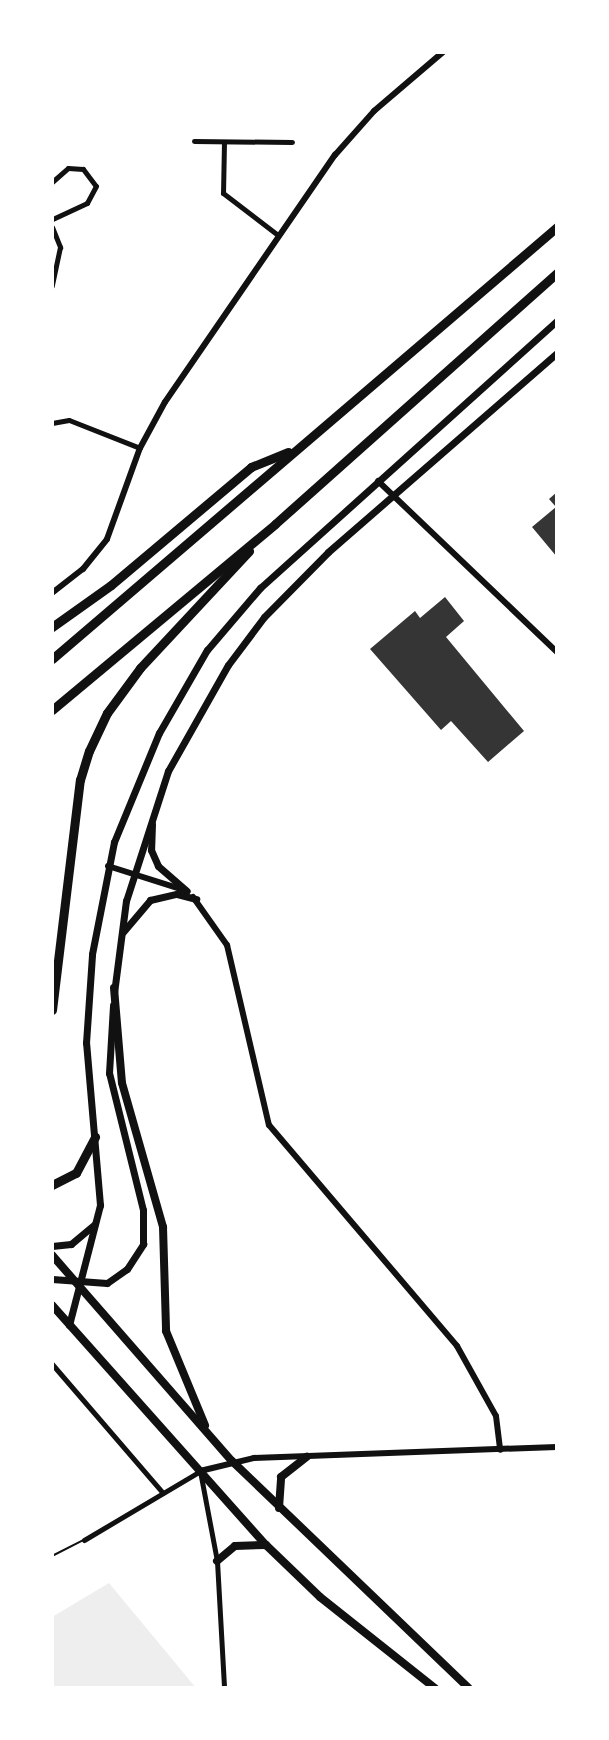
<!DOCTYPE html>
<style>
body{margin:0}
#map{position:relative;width:609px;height:1740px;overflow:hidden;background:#fff;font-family:Figtree,sans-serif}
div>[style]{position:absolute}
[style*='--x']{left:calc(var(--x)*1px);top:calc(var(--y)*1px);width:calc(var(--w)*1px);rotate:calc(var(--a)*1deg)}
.green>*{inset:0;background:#eee}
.building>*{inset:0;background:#353535}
.service>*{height:2px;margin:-1px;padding:0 1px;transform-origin:1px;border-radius:1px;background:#111}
.minor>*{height:5px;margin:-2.5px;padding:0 2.5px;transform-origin:2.5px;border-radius:2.5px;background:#111}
.tertiary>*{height:6px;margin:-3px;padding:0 3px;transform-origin:3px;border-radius:3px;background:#111}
.secondary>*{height:7px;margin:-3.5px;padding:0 3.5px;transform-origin:3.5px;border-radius:3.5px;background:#111}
.trunk>*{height:8px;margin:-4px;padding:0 4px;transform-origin:4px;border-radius:4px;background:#111}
.motorway>*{height:9px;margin:-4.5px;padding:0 4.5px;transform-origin:4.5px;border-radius:4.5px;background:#111}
span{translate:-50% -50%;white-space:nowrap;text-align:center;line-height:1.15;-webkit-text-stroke:8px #fff;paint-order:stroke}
.frame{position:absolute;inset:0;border:54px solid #fff;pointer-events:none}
</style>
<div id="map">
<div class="green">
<div style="clip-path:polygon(109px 1583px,196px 1688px,52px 1688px,52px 1617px)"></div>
</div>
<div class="building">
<div style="clip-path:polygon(557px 492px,557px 557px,532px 527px,556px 507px,549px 499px)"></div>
<div style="clip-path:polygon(445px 597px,464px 621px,446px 637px,524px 731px,488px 762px,451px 721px,441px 730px,370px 649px,415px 611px,420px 618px)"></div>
</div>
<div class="service">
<div style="--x:52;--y:1556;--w:35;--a:-27"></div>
</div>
<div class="minor">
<div style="--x:194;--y:141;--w:98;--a:0.6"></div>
<div style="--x:224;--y:142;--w:51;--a:91.1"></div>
<div style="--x:223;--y:193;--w:69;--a:37.4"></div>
<div style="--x:52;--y:182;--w:21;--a:-41"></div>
<div style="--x:68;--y:168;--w:15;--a:4"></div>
<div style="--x:83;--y:169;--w:21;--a:53"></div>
<div style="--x:96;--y:186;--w:19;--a:118"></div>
<div style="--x:87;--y:203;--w:38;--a:155"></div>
<div style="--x:52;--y:227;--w:22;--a:68"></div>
<div style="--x:60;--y:247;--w:40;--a:102"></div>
<div style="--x:52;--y:423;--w:17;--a:-10"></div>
<div style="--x:69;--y:420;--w:76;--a:21.5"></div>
<div style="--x:52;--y:1364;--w:170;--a:49.3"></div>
<div style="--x:84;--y:1540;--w:135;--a:-30.7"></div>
<div style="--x:200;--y:1471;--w:92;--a:79.3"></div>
<div style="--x:217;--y:1561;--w:127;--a:86.8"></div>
</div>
<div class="tertiary">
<div style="--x:378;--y:481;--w:248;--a:43.7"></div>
<div style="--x:52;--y:593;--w:39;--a:-38"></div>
<div style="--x:83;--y:569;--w:38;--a:-51"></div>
<div style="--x:107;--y:539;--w:97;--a:-70.1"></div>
<div style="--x:140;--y:448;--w:52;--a:-61.5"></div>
<div style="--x:165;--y:402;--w:300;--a:-55.5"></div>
<div style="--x:335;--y:155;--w:59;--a:-48.4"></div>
<div style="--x:374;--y:111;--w:91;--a:-40.5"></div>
<div style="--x:108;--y:866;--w:80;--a:17.5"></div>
<div style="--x:193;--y:897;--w:59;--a:54.7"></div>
<div style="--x:227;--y:945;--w:185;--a:76.9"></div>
<div style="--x:269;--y:1125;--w:290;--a:49.6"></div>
<div style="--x:457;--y:1346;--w:80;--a:60.9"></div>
<div style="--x:496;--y:1416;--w:34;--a:83"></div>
<div style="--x:200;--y:1471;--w:56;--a:-13.5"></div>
<div style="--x:254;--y:1458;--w:303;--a:-2.1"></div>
</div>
<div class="secondary">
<div style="--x:152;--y:824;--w:26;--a:92"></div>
<div style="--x:151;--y:850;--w:17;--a:66"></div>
<div style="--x:158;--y:866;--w:38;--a:41"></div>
<div style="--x:123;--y:932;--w:42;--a:-49.8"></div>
<div style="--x:150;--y:900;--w:28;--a:-13"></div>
<div style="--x:177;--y:894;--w:20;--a:15"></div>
<div style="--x:114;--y:993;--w:93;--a:-82.6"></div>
<div style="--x:126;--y:901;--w:137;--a:-72.1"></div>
<div style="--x:168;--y:771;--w:122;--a:-60.5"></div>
<div style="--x:228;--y:665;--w:60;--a:-53.1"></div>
<div style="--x:264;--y:617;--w:91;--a:-45.4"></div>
<div style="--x:328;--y:552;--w:303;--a:-41"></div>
<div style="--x:52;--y:1246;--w:19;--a:-6"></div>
<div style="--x:71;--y:1244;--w:31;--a:-40"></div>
<div style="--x:52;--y:1279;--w:55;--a:4.2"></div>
<div style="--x:107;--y:1283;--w:24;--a:-35"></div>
<div style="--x:127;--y:1269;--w:30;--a:-57"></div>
<div style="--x:143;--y:1244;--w:34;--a:-90"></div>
<div style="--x:143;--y:1210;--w:141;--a:-103.9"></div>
<div style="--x:109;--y:1073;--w:68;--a:-86.6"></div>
<div style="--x:69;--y:1325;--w:124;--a:-75.5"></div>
<div style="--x:100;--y:1205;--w:163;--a:-94.9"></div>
<div style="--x:86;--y:1043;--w:89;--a:-86.1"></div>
<div style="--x:92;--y:954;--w:114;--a:-78.9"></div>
<div style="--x:114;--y:842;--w:118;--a:-67.6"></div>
<div style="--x:159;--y:733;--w:96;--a:-60"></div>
<div style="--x:207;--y:650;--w:82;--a:-49.5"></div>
<div style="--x:260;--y:588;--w:399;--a:-42"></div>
</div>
<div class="trunk">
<div style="--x:114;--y:988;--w:95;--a:85.2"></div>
<div style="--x:122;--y:1083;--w:150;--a:74.1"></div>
<div style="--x:163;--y:1227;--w:104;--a:88.3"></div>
<div style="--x:166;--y:1331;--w:102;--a:67.5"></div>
<div style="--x:52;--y:1255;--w:274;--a:48.9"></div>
<div style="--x:232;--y:1461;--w:328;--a:43.8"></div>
<div style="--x:52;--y:1305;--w:322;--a:48.3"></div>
<div style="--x:266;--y:1545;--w:75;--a:43.9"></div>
<div style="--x:320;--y:1597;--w:147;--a:38.4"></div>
<div style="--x:279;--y:1508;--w:31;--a:-86"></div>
<div style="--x:281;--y:1477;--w:33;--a:-38"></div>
<div style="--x:217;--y:1561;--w:23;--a:-40"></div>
<div style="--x:235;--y:1546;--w:31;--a:-2"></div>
</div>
<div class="motorway">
<div style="--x:52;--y:627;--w:72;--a:-35.4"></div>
<div style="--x:111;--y:585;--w:183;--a:-40.1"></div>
<div style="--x:251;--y:467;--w:40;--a:-22"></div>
<div style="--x:52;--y:659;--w:665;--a:-40.55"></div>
<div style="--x:52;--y:710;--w:290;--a:-39.8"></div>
<div style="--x:275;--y:524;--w:378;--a:-41.7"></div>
<div style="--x:52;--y:1010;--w:232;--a:-83.1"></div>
<div style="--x:80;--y:780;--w:30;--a:-73"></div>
<div style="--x:89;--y:751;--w:42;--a:-64.7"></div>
<div style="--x:107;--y:713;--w:56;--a:-53.7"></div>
<div style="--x:140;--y:668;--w:160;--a:-47"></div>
<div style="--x:52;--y:1185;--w:27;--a:-27"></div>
<div style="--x:76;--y:1173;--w:41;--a:-62.2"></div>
</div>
<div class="frame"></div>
</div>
